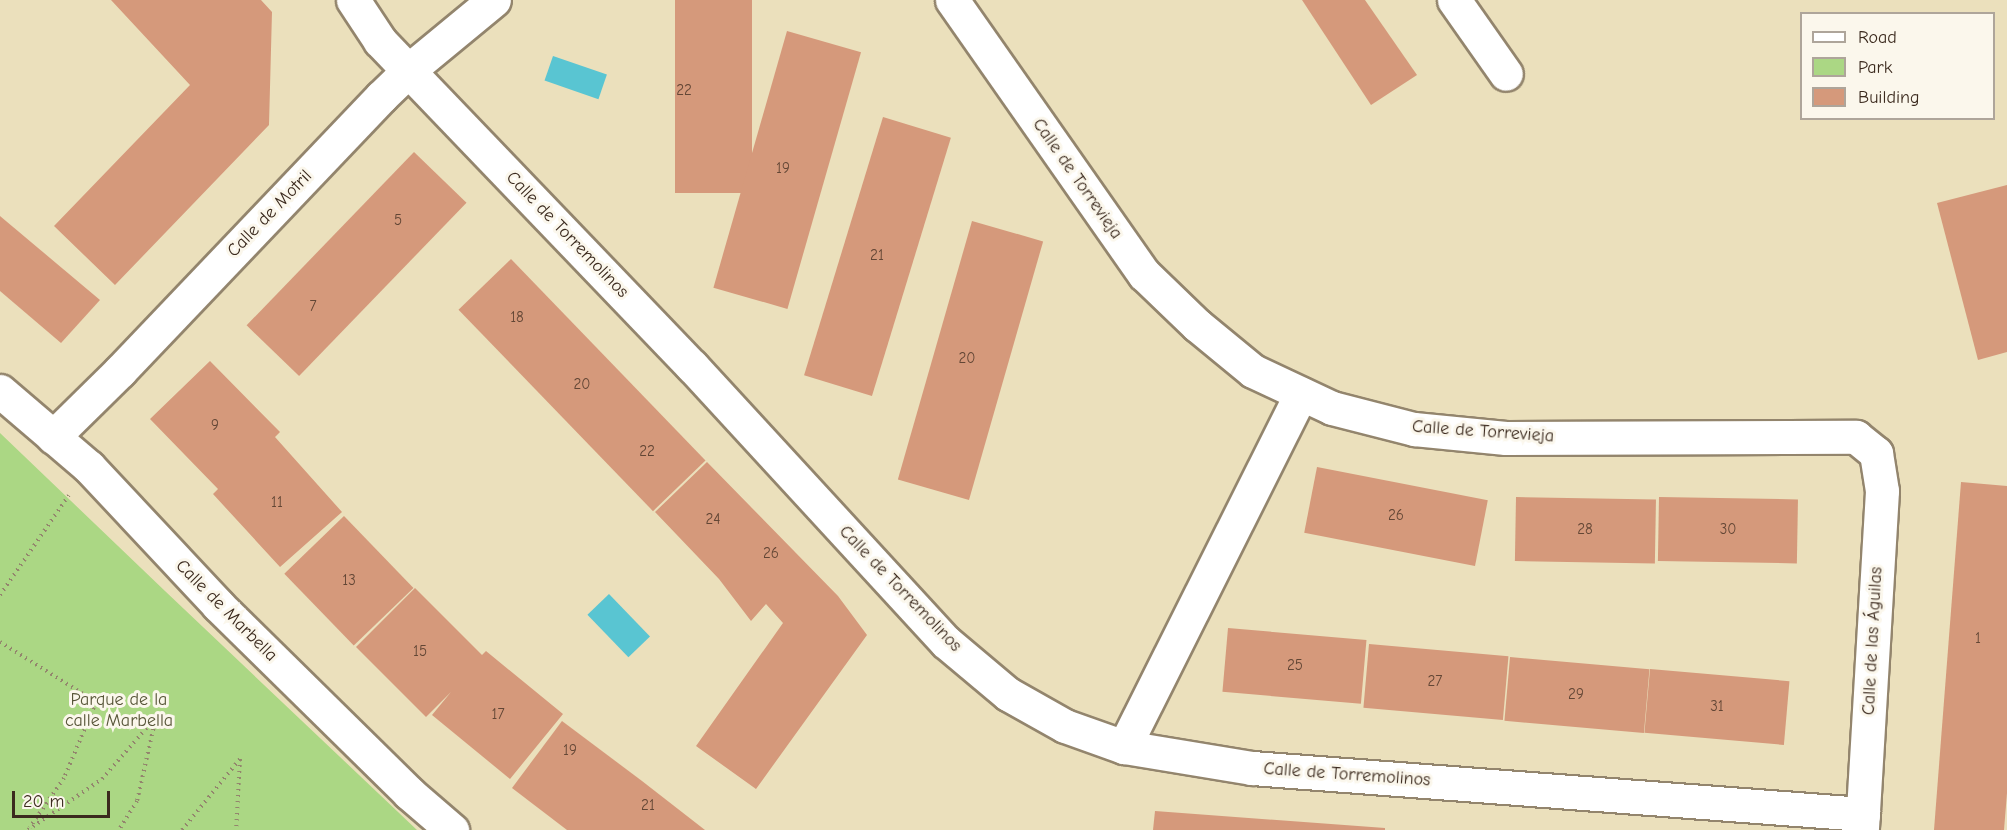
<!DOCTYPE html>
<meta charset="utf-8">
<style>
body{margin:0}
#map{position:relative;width:2007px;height:830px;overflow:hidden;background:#ebe0bc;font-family:"Comic Neue",sans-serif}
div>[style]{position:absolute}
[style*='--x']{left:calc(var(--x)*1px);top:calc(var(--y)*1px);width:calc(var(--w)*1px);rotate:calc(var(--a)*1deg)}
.green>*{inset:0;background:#abd784}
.water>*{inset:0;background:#59c5d2;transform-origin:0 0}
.building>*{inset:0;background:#d5997b;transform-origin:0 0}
.path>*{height:4px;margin-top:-2px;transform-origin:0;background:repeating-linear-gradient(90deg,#93856d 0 1.5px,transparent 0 6px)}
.roads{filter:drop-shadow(2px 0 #93856d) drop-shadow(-2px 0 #93856d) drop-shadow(0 2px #93856d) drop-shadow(0 -2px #93856d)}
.minor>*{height:33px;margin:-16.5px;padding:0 16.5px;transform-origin:16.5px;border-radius:16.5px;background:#fff}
span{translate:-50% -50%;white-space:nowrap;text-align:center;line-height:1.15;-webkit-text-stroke:6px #fbf7ec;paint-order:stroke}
.number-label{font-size:15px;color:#624635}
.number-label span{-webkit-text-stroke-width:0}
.street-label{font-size:18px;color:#3b2a1e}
.park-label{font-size:18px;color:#575538}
.legend{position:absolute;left:1800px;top:12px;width:195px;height:108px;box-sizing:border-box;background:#fbf7ec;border:2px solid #aea59a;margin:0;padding:8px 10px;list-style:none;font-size:18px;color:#3b2a1e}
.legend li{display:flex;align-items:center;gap:12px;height:30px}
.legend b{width:30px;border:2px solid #aea59a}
.scale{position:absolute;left:12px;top:791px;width:98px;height:27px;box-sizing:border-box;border:3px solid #3b2a1e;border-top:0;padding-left:8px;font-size:18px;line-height:21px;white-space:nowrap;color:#3b2a1e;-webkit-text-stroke:4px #fbf7ec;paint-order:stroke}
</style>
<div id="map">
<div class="green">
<div style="clip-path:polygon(0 433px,165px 591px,417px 830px,0 830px)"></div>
</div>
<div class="water">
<div style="left:553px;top:56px;width:57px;height:26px;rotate:19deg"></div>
<div style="left:609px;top:594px;width:59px;height:30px;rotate:46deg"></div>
</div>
<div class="building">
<div style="clip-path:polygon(111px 0,261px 0,272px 12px,269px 125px,115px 285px,54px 226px,190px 85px)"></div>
<div style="left:675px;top:0;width:77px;height:193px"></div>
<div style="clip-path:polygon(1302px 0,1365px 0,1417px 75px,1371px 105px)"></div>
<div style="left:787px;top:31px;width:77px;height:267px;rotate:16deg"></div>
<div style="left:883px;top:117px;width:71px;height:270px;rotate:17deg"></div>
<div style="left:414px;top:152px;width:73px;height:241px;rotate:44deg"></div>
<div style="clip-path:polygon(2007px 185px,2007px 352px,1978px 360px,1937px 203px)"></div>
<div style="clip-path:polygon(0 216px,100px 300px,61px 343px,0 291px)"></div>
<div style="left:972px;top:221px;width:74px;height:269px;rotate:16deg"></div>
<div style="left:511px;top:259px;width:280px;height:73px;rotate:46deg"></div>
<div style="clip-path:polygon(210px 361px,280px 432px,275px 437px,342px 512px,280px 567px,213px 494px,218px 489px,150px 419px)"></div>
<div style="clip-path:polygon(707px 462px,838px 596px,867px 635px,756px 789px,696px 746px,783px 623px,766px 604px,751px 621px,719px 579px,655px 512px)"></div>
<div style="left:1317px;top:467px;width:174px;height:67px;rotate:11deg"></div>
<div style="clip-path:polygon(1961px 482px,2007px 486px,2007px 793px,2004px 830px,1934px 830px)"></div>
<div style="left:1516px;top:497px;width:140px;height:64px;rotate:1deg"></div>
<div style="left:1659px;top:497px;width:139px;height:64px;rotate:1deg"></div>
<div style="left:344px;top:516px;width:100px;height:83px;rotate:46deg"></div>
<div style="clip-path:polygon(415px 588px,482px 655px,486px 651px,563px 714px,510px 779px,432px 715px,451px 692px,426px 717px,356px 647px)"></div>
<div style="left:1228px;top:628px;width:139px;height:64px;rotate:5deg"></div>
<div style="left:1369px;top:644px;width:140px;height:64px;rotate:5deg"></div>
<div style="left:1510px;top:657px;width:140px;height:64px;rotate:5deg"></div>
<div style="left:1650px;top:669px;width:140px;height:64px;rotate:5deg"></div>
<div style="clip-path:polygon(562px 721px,642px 781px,705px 830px,567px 830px,512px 788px)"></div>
<div style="clip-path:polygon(1155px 811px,1385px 828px,1385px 830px,1153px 830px)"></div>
</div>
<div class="path">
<div style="--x:0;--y:595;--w:121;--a:-55.4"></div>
<div style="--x:0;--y:642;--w:113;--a:32"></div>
<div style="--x:96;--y:702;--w:82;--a:112.8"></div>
<div style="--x:64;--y:778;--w:60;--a:124.8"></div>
<div style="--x:28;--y:830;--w:90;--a:-34.6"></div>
<div style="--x:102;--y:779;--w:82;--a:-48.9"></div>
<div style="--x:156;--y:717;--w:86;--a:102.7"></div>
<div style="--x:137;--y:801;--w:34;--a:122"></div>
<div style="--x:182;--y:830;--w:92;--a:-50.8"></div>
<div style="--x:240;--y:759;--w:71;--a:93.2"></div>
</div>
<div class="roads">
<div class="minor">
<div style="--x:353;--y:0;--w:49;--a:56.6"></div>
<div style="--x:380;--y:41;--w:451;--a:46.2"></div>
<div style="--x:692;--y:366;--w:375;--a:47.4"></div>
<div style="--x:946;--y:642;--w:81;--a:40"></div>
<div style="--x:1008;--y:694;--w:65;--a:29.3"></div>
<div style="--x:1065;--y:726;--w:63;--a:19.6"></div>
<div style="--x:1124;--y:747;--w:130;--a:9.3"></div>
<div style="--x:1252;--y:768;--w:613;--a:4.31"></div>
<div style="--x:952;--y:0;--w:335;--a:55"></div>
<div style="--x:1144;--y:274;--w:74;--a:43.9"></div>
<div style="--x:1197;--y:325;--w:72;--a:39.4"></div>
<div style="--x:1253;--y:371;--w:87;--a:25.1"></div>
<div style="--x:1332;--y:408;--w:85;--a:14.4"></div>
<div style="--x:1414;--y:429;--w:92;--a:5.6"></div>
<div style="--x:1506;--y:438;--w:350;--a:-0.2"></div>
<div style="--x:1856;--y:437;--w:26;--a:39"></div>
<div style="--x:1876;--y:453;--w:38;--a:81"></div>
<div style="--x:1882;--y:491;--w:340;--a:93.4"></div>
<div style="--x:1454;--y:0;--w:90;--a:54.9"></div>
<div style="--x:0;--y:391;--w:117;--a:40.5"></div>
<div style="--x:89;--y:467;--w:189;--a:46.9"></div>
<div style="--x:218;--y:605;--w:268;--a:44.5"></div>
<div style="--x:409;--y:793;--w:57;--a:40.7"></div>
<div style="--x:53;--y:437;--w:94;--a:-44.6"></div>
<div style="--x:120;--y:371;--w:378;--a:-46.4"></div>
<div style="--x:381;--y:97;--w:39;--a:-44"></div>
<div style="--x:409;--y:70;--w:110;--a:-39.5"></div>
<div style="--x:1124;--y:747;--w:395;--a:-63.4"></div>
</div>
</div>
<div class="number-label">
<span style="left:684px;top:91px">22</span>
<span style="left:783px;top:169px">19</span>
<span style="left:398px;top:221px">5</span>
<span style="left:877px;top:256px">21</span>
<span style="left:313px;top:307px">7</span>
<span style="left:517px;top:318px">18</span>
<span style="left:967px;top:359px">20</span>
<span style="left:582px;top:385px">20</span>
<span style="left:215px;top:426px">9</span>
<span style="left:647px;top:452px">22</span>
<span style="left:277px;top:503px">11</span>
<span style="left:1396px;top:516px">26</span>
<span style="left:713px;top:520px">24</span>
<span style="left:1585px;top:530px">28</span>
<span style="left:1728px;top:530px">30</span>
<span style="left:771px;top:554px">26</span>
<span style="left:349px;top:581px">13</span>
<span style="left:1978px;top:639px">1</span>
<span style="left:420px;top:652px">15</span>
<span style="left:1295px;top:666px">25</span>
<span style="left:1435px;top:682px">27</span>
<span style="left:1576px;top:695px">29</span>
<span style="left:1717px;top:707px">31</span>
<span style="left:498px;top:715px">17</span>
<span style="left:570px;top:751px">19</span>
<span style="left:648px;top:806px">21</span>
</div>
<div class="street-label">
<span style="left:1077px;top:179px;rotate:55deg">Calle de Torrevieja</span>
<span style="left:270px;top:214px;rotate:-46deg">Calle de Motril</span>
<span style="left:567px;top:235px;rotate:46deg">Calle de Torremolinos</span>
<span style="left:1483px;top:432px;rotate:4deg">Calle de Torrevieja</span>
<span style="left:900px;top:589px;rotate:46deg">Calle de Torremolinos</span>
<span style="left:226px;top:611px;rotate:45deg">Calle de Marbella</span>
<span style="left:1873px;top:641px;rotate:-87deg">Calle de las Águilas</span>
<span style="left:1347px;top:775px;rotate:4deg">Calle de Torremolinos</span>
</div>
<div class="park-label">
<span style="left:119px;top:711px">Parque de la<br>calle Marbella</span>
</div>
<ul class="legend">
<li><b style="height:8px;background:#fff"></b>Road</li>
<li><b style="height:16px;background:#abd784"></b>Park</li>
<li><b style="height:16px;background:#d5997b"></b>Building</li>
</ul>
<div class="scale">20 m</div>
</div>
